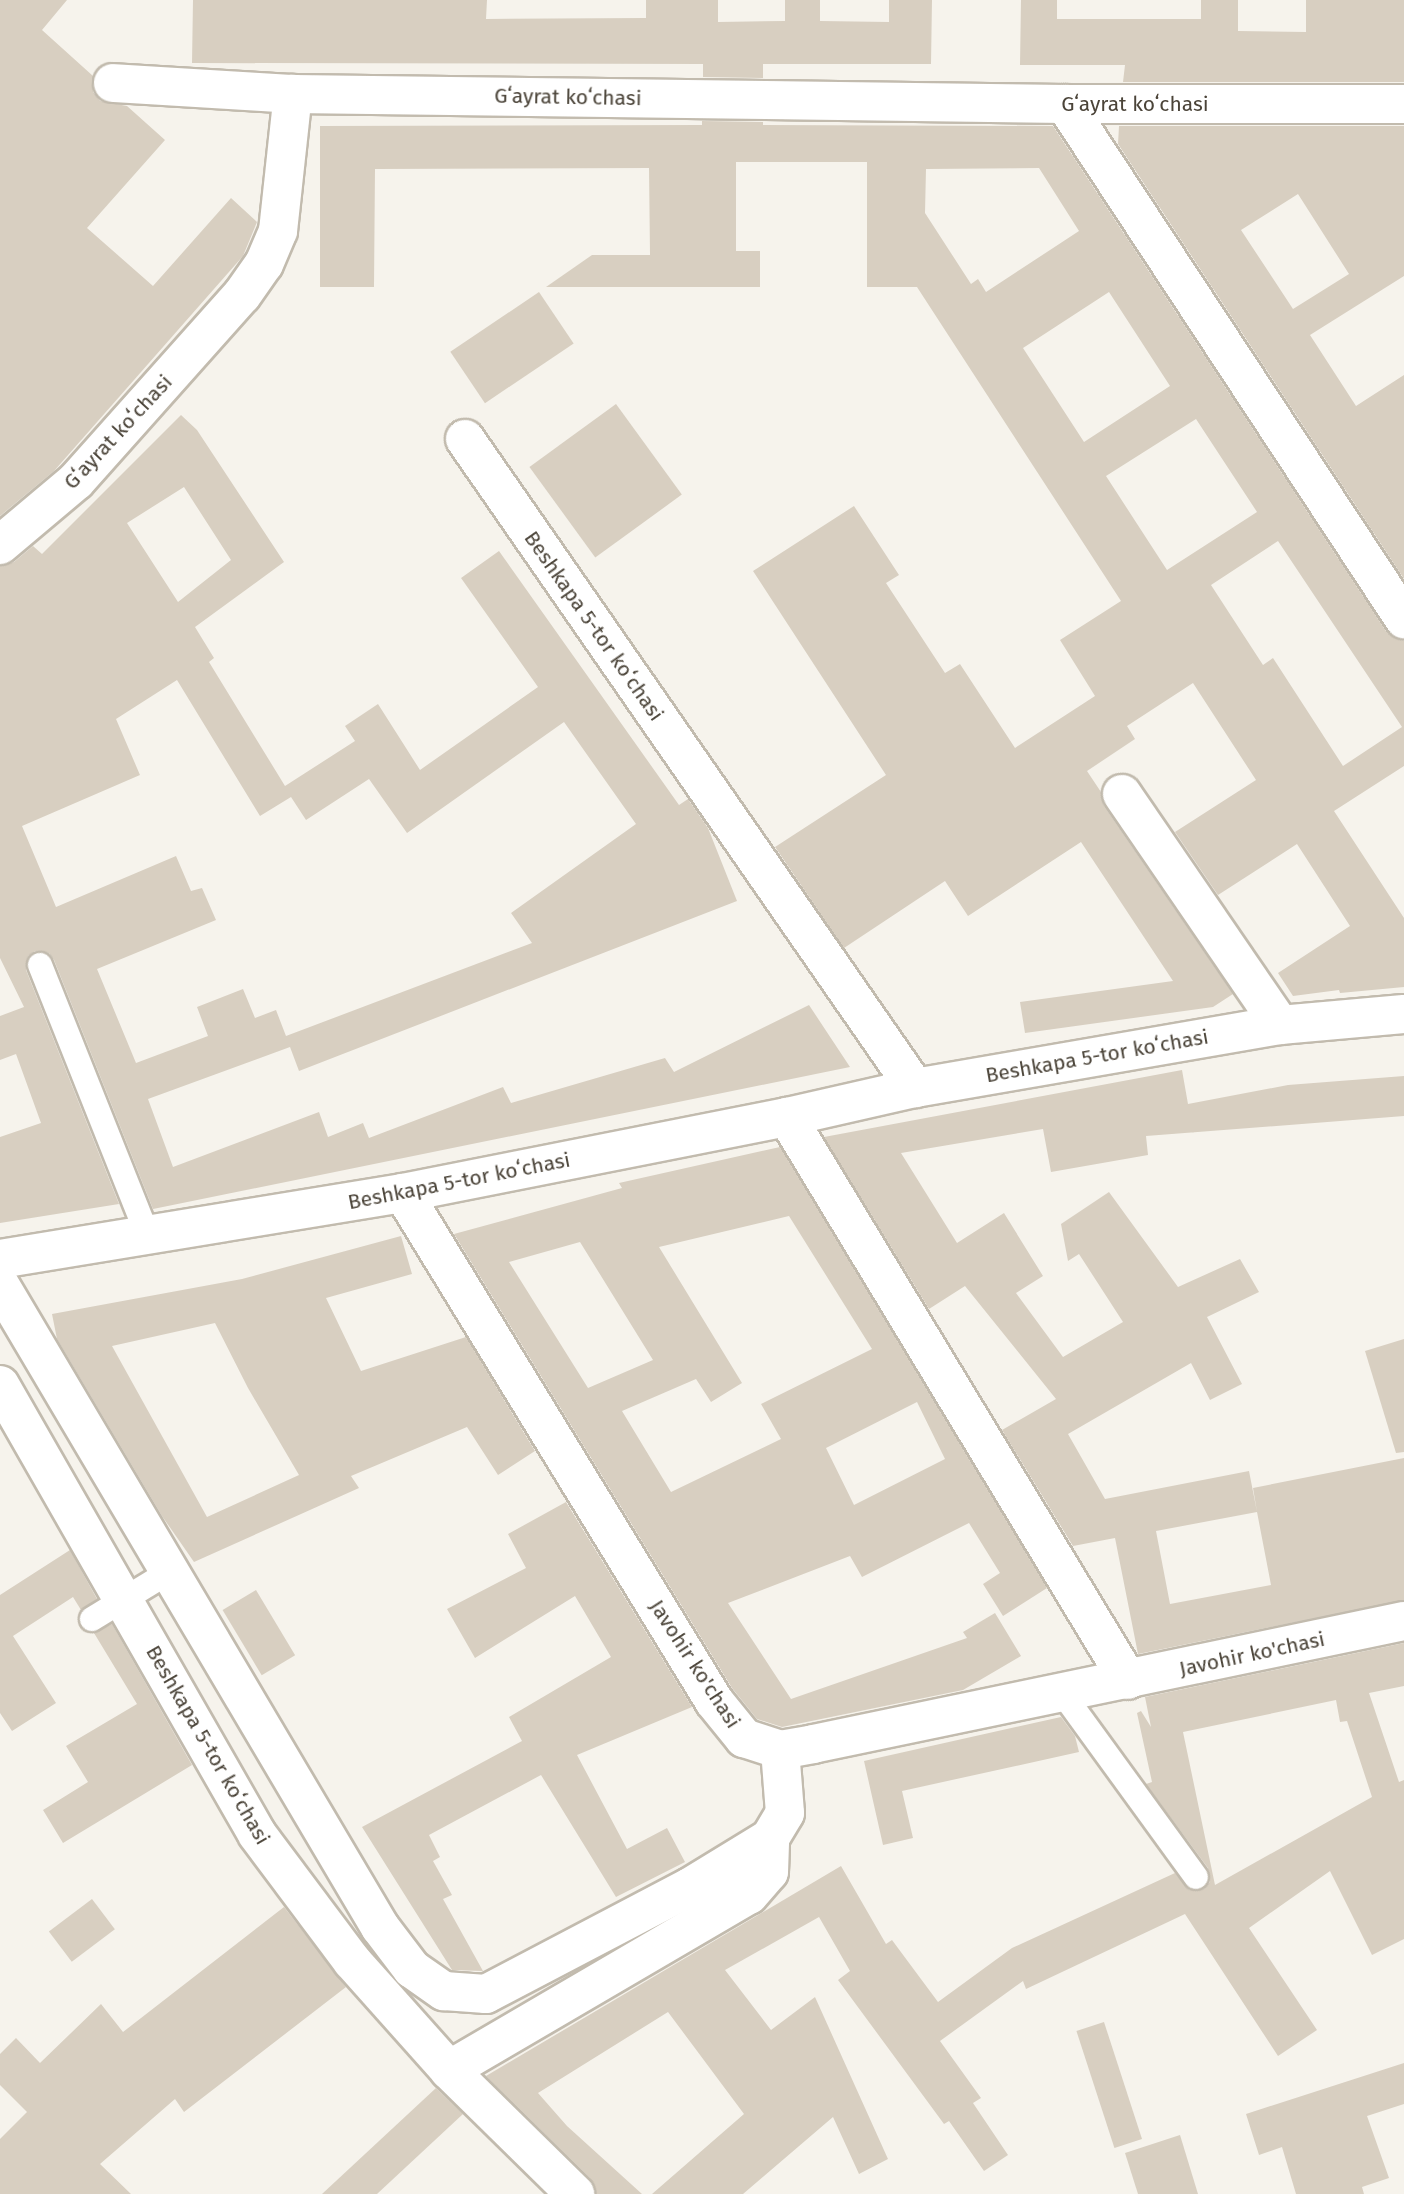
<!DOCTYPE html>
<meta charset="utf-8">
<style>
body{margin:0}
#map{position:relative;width:1404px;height:2194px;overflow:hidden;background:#f6f3ec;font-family:"Fira Sans",sans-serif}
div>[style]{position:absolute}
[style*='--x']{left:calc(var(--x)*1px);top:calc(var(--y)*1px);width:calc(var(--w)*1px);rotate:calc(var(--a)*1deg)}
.building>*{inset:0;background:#d8cfc1;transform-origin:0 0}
.roads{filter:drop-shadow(2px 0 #c2bbae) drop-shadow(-2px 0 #c2bbae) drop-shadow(0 2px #c2bbae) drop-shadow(0 -2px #c2bbae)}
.lane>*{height:24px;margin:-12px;padding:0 12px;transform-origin:12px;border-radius:12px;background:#fff}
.street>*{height:38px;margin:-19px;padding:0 19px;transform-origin:19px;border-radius:19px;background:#fff}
span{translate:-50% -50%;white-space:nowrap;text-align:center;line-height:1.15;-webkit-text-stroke:5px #fff;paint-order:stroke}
.street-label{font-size:21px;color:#4b4439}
</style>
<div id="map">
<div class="building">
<div style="clip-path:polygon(0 0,67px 0,42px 30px,93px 76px,93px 92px,100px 101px,127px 106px,165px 140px,87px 228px,153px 286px,231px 198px,257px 222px,243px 256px,54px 471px,0 516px)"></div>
<div style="clip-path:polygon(193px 0,487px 0,486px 19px,646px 18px,646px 0,718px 0,718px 22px,785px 21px,785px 0,820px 0,820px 21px,889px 22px,889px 0,932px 0,931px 64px,763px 64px,763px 78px,703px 77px,703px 64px,192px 63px)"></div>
<div style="clip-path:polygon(1021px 0,1057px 0,1057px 19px,1201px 19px,1201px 0,1238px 0,1238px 31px,1306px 32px,1306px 0,1404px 0,1404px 82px,1123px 82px,1125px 65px,1020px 65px)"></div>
<div style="clip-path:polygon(evenodd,702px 121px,763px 122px,763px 125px,1053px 126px,1386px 631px,1394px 638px,1404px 641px,1404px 766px,1334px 811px,1404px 918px,1404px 987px,1340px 993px,1339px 990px,1293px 996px,1278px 973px,1350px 926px,1297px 844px,1218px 895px,1175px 832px,1256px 780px,1193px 683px,1127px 726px,1135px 739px,1087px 771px,1101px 792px,1104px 806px,1233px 994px,1213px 1007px,1025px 1033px,1020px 1002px,1173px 981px,1081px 842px,968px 916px,945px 881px,844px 948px,775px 847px,886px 775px,753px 571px,854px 506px,899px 575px,886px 583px,945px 673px,960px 664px,1015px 748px,1095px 696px,1060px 640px,1121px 601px,917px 287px,867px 287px,867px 162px,736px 162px,736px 251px,760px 251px,760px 287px,546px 287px,592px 255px,650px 255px,649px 168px,375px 169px,374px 287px,320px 287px,320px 126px,702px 125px,702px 121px,1039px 168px,1079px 231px,986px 292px,978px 279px,971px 284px,925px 213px,926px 169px,1039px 168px,702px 121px,1109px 292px,1170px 386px,1084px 442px,1023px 348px,1109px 292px,702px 121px,1196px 419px,1257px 512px,1167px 570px,1106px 476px,1196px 419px,702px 121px,1278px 541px,1402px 727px,1343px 766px,1273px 658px,1263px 665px,1211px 585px,1278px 541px)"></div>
<div style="clip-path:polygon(evenodd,1119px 126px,1404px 126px,1404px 276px,1310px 335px,1356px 406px,1404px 375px,1404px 579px,1118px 144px,1119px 126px,1298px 194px,1349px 274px,1293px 309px,1241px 230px,1298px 194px)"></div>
<div style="left:539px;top:292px;width:62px;height:107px;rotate:56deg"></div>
<div style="left:616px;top:404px;width:112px;height:107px;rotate:54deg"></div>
<div style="clip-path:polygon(evenodd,181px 415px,197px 430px,284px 562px,195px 627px,214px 658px,209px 662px,285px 786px,355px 741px,345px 726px,378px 704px,420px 770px,538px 687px,461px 578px,499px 551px,679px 805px,688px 799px,708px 828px,737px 901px,299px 1071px,290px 1047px,148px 1099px,173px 1167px,319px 1112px,328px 1137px,363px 1123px,369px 1138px,503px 1087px,511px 1103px,665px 1058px,674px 1072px,809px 1005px,850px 1067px,153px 1209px,54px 960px,49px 953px,35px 951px,28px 956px,26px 970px,119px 1204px,0 1223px,0 1137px,41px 1123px,16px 1054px,0 1060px,0 1016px,24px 1007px,0 958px,0 566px,14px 562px,33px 546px,42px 554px,181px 415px,184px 487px,231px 560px,178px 602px,127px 523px,184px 487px,181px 415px,177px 680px,260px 816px,291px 797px,306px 820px,369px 779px,407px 833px,564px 722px,636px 824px,511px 913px,532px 943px,286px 1036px,276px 1010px,255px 1018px,243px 989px,197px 1007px,208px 1036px,136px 1063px,97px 969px,216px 920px,202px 888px,191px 891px,176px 856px,56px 907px,22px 826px,140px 775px,116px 719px,177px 680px)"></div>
<div style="clip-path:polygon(evenodd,1182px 1070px,1188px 1104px,1288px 1085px,1404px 1076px,1404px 1116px,1146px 1136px,1148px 1155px,1051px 1172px,1043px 1129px,901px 1153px,957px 1243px,1004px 1213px,1043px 1276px,1016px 1293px,1063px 1357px,1123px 1322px,1079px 1254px,1068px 1261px,1061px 1224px,1109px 1192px,1178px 1287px,1240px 1259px,1259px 1292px,1207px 1317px,1242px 1384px,1210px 1400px,1191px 1363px,1068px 1434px,1105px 1499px,1249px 1471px,1257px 1512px,1253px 1488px,1404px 1458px,1404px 1600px,1138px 1654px,1115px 1538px,1073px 1546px,1002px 1430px,1056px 1399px,965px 1286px,929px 1309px,824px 1137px,1182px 1070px,1257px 1512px,1271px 1585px,1170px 1604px,1156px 1531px,1257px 1512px)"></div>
<div style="clip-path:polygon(evenodd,780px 1147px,1047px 1588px,1003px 1616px,983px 1584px,1000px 1573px,969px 1523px,862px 1577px,850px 1556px,728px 1603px,791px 1699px,967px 1638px,963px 1632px,995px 1613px,1021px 1656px,963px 1690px,782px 1727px,757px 1719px,732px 1688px,454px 1234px,622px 1188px,619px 1183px,780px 1147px,789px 1216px,872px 1349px,761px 1404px,781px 1439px,671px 1492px,622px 1411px,696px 1379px,711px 1402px,742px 1383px,659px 1247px,789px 1216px,780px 1147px,580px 1242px,653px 1360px,588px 1388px,509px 1262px,580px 1242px,780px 1147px,917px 1402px,945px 1459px,854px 1505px,826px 1448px,917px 1402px)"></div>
<div style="clip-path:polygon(evenodd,401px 1236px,412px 1274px,326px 1298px,361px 1371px,466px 1337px,535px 1451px,498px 1475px,467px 1427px,351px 1476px,359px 1488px,194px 1562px,162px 1516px,57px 1339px,52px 1314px,242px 1279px,401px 1236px,215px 1323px,248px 1388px,299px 1475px,207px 1517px,112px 1346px,215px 1323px)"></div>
<div style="clip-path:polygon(1404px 1339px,1404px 1452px,1396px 1453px,1365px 1351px)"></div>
<div style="clip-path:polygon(566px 1502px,692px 1707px,577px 1755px,627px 1849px,667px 1828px,685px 1862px,616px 1897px,541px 1775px,429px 1835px,440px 1857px,433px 1861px,452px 1895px,443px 1899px,483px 1971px,452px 1970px,362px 1827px,522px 1741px,509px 1717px,611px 1657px,575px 1596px,475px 1658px,447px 1609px,526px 1568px,508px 1534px)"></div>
<div style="clip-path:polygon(70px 1550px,97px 1599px,81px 1610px,73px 1597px,13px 1636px,56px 1703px,12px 1731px,0 1713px,0 1595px)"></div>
<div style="left:256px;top:1590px;width:76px;height:39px;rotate:59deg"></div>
<div style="clip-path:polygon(112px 1624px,192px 1765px,63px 1843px,43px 1810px,88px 1782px,66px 1746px,137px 1704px,94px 1633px)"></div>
<div style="clip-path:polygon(evenodd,1404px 1643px,1404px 1686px,1369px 1693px,1399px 1782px,1404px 1780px,1404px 1939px,1372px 1955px,1330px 1871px,1249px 1928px,1317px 2030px,1278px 2056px,1185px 1914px,1026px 1989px,1023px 1981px,940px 2041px,981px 2098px,973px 2103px,1008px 2155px,984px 2171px,949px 2121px,944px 2124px,838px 1980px,850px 1971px,819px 1917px,725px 1970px,771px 2030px,815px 1997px,888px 2159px,859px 2174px,833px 2117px,743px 2194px,652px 2194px,744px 2114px,668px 2012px,538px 2093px,567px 2126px,642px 2194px,596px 2194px,590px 2178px,486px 2076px,841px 1866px,886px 1944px,892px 1940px,938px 2002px,1012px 1948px,1175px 1873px,1189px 1890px,1204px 1889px,1210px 1882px,1208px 1868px,1146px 1784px,1152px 1782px,1137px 1713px,1141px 1711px,1151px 1727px,1145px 1697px,1404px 1643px,1336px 1700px,1340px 1722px,1347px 1721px,1372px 1797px,1215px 1885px,1183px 1732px,1336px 1700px)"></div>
<div style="clip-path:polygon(1061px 1717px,1075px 1736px,1079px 1752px,902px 1791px,913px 1838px,883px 1845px,864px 1761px)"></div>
<div style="left:92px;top:1899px;width:38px;height:54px;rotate:53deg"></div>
<div style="clip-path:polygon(284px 1907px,346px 1987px,184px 2112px,175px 2099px,100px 2164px,131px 2194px,0 2194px,0 2139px,27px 2112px,0 2085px,0 2054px,16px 2038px,40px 2063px,101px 2004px,123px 2032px)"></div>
<div style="left:1104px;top:2022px;width:123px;height:29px;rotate:72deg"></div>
<div style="clip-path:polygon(1404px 2063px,1404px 2104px,1367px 2116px,1389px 2178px,1362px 2187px,1364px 2194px,1296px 2194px,1282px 2147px,1259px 2155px,1246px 2114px)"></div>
<div style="clip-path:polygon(436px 2088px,463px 2114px,377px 2194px,322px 2194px)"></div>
<div style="clip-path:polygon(1180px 2135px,1198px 2194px,1138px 2194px,1125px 2153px)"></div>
</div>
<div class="roads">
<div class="lane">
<div style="--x:40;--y:965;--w:293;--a:68.3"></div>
<div style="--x:92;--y:1619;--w:90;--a:-31.4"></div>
<div style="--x:1063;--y:1694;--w:226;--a:54"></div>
</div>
<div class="street">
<div style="--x:113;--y:83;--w:180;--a:3.5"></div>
<div style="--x:1065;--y:104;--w:617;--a:56.64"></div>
<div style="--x:465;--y:439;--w:790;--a:55.26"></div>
<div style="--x:0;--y:545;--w:99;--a:-40.1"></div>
<div style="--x:76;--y:481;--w:249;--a:-48.3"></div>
<div style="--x:242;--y:295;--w:38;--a:-55"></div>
<div style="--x:264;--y:264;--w:36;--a:-67"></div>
<div style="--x:278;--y:231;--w:138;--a:-83.8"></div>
<div style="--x:293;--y:94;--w:772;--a:0.74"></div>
<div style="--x:1065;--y:104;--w:339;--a:0"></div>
<div style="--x:1122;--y:794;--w:280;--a:55.6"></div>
<div style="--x:787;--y:1117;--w:658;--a:58.8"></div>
<div style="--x:403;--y:1193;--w:596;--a:58.52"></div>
<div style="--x:714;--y:1701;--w:48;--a:51"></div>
<div style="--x:744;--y:1738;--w:38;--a:18"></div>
<div style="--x:780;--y:1750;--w:34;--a:-10"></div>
<div style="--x:813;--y:1744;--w:604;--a:-11.76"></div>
<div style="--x:0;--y:1259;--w:408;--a:-9.3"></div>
<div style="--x:403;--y:1193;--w:391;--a:-11.2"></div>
<div style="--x:787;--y:1117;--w:131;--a:-12.8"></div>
<div style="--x:915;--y:1088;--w:370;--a:-9.8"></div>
<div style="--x:1280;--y:1025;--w:124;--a:-5.1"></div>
<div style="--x:0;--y:1285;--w:746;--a:59.38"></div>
<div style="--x:380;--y:1927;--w:53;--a:52.7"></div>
<div style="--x:412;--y:1969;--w:39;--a:35"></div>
<div style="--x:444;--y:1991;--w:42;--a:4.1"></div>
<div style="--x:486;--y:1994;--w:230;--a:-27.7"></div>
<div style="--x:690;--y:1887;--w:94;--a:-31.5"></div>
<div style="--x:770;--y:1838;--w:29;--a:-59"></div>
<div style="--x:785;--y:1813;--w:63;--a:-94.5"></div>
<div style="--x:0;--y:1385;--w:517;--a:60.21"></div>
<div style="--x:257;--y:1834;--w:159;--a:53.2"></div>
<div style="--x:352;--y:1961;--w:146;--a:48.3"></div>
<div style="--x:449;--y:2070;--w:177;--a:44.5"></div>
<div style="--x:449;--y:2070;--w:347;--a:-30.3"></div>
<div style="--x:749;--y:1895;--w:30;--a:-49"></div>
<div style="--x:769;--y:1872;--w:34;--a:-88"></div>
</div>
</div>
<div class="street-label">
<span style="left:568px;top:97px;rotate:1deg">Gʻayrat koʻchasi</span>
<span style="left:1135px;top:104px">Gʻayrat koʻchasi</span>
<span style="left:118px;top:432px;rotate:-47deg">Gʻayrat koʻchasi</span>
<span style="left:594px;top:626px;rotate:55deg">Beshkapa 5-tor koʻchasi</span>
<span style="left:1097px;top:1056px;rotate:-10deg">Beshkapa 5-tor koʻchasi</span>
<span style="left:459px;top:1181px;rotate:-11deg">Beshkapa 5-tor koʻchasi</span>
<span style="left:1252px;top:1654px;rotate:-12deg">Javohir ko'chasi</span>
<span style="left:695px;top:1664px;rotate:57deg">Javohir ko'chasi</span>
<span style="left:208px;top:1745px;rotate:60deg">Beshkapa 5-tor koʻchasi</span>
</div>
</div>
